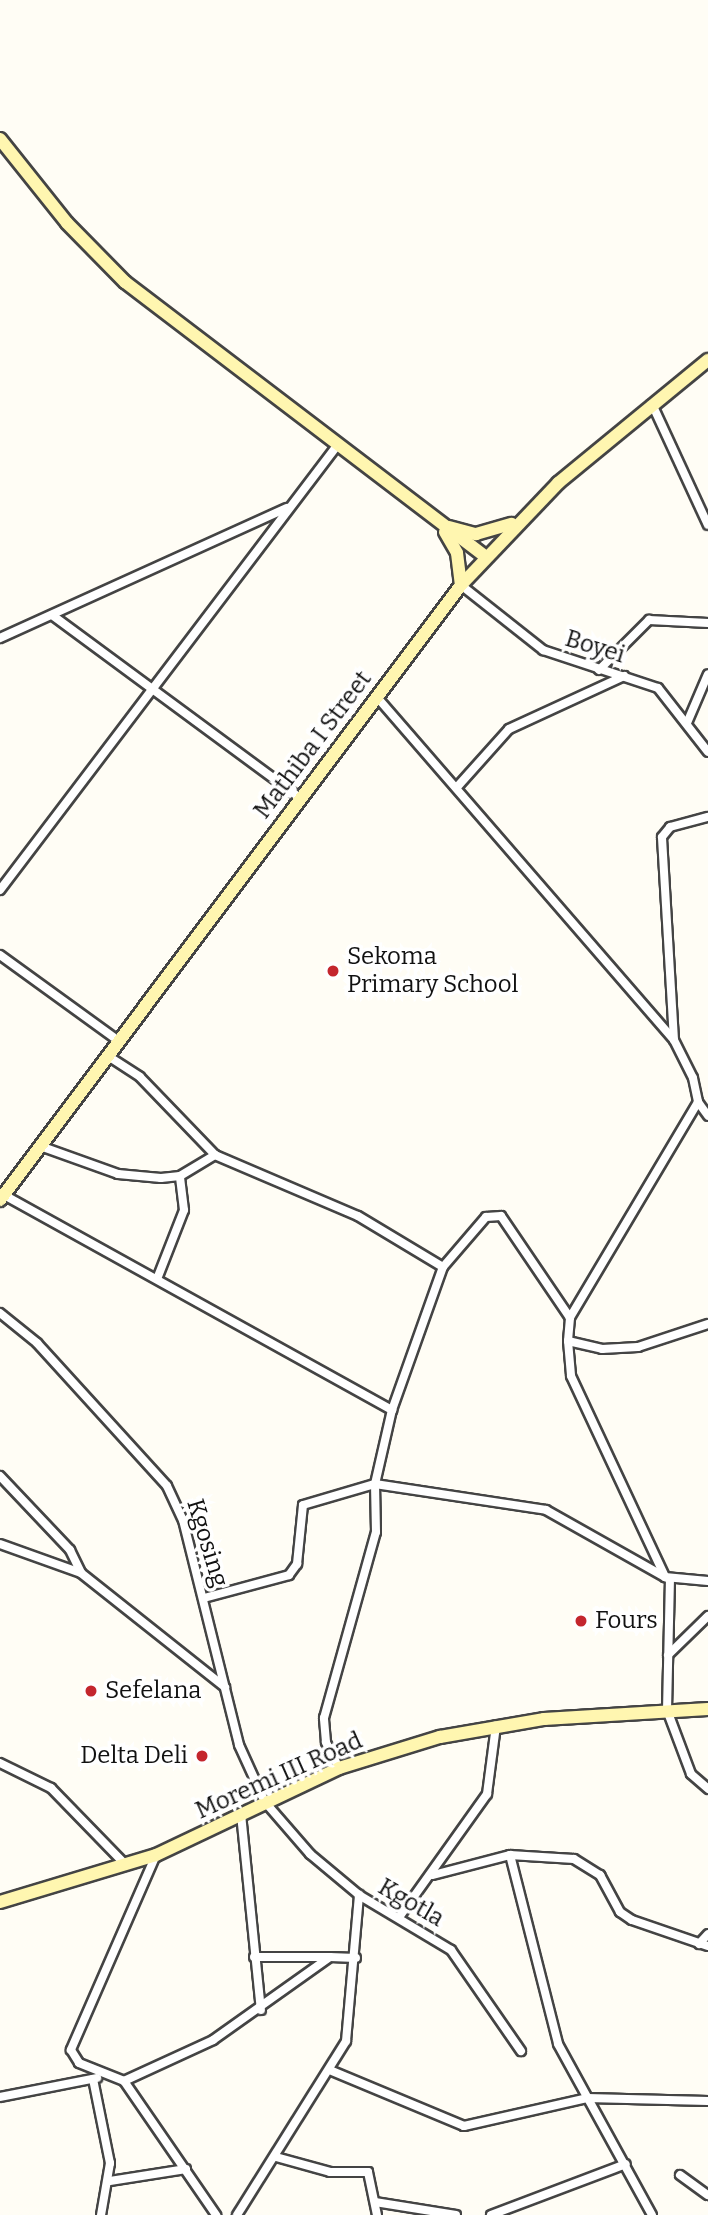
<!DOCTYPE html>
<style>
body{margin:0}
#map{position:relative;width:708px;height:2215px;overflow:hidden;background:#fffdf5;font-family:Bitter,serif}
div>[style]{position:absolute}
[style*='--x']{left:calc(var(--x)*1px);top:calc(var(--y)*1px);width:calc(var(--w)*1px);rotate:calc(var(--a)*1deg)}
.roads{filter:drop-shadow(2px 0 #444) drop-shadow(-2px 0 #444) drop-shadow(0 2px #444) drop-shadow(0 -2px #444)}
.street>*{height:8px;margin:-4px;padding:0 4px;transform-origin:4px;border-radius:4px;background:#fff}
.secondary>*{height:12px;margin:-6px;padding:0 6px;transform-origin:6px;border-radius:6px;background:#fff6b0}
.dots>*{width:19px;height:19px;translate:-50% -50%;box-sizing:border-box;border:4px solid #fff;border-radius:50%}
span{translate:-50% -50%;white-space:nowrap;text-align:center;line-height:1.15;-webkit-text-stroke:7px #fff;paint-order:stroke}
.street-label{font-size:24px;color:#111}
.poi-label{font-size:24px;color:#111}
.left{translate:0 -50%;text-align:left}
.right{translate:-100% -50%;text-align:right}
</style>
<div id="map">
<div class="roads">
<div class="street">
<div style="--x:652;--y:404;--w:133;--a:65.2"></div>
<div style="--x:461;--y:585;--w:105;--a:38.4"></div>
<div style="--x:543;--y:650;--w:121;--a:18.3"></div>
<div style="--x:658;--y:688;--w:81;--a:52"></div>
<div style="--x:52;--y:615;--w:307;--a:36.4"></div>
<div style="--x:0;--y:638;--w:315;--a:-24.4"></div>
<div style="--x:599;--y:670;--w:71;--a:-45"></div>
<div style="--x:649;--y:620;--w:59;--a:2.9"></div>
<div style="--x:376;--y:696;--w:455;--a:49.1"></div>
<div style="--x:674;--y:1040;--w:42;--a:63.4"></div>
<div style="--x:693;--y:1078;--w:25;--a:78"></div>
<div style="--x:698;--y:1102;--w:251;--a:120.7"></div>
<div style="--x:570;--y:1318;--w:23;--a:95"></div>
<div style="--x:568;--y:1341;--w:35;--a:85"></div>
<div style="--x:571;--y:1376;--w:222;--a:64.9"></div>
<div style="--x:687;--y:723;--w:53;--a:-66.8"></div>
<div style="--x:458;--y:786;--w:76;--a:-48.2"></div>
<div style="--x:509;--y:729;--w:127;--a:-24.7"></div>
<div style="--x:0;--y:890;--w:556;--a:-52.82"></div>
<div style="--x:0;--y:955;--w:147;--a:35.9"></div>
<div style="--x:674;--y:1040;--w:203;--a:-93.4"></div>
<div style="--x:662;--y:837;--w:13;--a:-51"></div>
<div style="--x:670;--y:827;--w:39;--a:-15"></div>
<div style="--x:108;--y:1056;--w:38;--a:33"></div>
<div style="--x:140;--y:1077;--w:108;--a:46.1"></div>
<div style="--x:215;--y:1155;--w:155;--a:23.1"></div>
<div style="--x:358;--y:1216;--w:99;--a:31"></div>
<div style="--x:443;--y:1267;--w:66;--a:-49.3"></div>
<div style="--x:486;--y:1217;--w:15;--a:-4"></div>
<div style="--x:501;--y:1216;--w:123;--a:55.9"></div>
<div style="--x:698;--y:1102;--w:17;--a:54"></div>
<div style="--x:40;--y:1146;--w:83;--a:19.7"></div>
<div style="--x:118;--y:1174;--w:43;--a:5.3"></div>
<div style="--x:161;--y:1178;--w:19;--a:-6"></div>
<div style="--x:180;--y:1176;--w:41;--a:-31"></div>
<div style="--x:4;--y:1195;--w:444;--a:29"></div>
<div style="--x:392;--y:1410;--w:152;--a:-70.4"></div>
<div style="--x:157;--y:1279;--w:74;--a:-68.6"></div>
<div style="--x:184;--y:1210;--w:34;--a:-97"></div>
<div style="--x:0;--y:1313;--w:48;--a:39"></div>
<div style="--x:37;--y:1343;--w:193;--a:47.7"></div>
<div style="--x:167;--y:1486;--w:38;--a:65"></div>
<div style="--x:183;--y:1520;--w:232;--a:76"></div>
<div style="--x:239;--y:1745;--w:63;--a:65.5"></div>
<div style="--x:265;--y:1802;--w:69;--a:49.1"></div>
<div style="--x:310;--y:1854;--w:64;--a:39.9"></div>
<div style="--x:359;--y:1895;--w:107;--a:30.9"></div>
<div style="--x:451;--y:1950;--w:123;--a:55.3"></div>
<div style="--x:568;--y:1341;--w:35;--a:13"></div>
<div style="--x:602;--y:1349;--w:36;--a:-3"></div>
<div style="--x:638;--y:1347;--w:74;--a:-18.2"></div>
<div style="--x:0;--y:1476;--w:102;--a:46.6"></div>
<div style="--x:70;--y:1550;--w:25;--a:64"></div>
<div style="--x:0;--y:1544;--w:86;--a:19.7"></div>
<div style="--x:81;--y:1573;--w:184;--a:38.4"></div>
<div style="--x:670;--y:1578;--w:132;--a:91.3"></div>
<div style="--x:667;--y:1710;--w:68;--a:69.4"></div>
<div style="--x:691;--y:1774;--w:23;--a:41"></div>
<div style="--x:204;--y:1598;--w:88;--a:-15.1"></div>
<div style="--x:289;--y:1575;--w:14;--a:-54"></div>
<div style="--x:297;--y:1564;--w:59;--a:-84.2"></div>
<div style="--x:303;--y:1505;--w:75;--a:-16.3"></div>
<div style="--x:375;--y:1484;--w:173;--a:8.6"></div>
<div style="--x:546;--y:1510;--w:137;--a:29.4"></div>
<div style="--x:665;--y:1577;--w:43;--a:5.3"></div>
<div style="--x:668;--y:1655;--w:56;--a:-44.3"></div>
<div style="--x:0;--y:1763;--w:57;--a:26.1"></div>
<div style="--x:51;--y:1788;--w:107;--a:45.8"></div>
<div style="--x:339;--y:1768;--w:29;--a:-117"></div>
<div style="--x:326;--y:1742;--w:24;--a:-95"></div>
<div style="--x:324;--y:1718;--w:193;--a:-74.4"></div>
<div style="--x:376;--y:1532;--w:48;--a:-91.2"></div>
<div style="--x:375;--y:1484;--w:76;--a:-77.1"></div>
<div style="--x:241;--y:1814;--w:197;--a:84.2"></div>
<div style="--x:156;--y:1855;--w:213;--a:113.6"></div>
<div style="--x:71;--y:2050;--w:15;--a:58"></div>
<div style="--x:79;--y:2063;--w:48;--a:21.8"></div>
<div style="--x:124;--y:2081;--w:163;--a:55.5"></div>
<div style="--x:510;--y:1855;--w:195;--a:75.7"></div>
<div style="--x:558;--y:2044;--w:195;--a:61.2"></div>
<div style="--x:433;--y:1875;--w:80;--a:-14.6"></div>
<div style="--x:510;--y:1855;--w:64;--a:3.6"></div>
<div style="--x:574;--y:1859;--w:31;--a:32"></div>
<div style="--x:600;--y:1875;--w:42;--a:61.6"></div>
<div style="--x:620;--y:1912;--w:14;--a:34"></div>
<div style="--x:632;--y:1920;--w:80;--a:18.9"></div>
<div style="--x:400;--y:1916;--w:150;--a:-54.5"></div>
<div style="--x:487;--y:1794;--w:69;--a:-82.5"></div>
<div style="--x:699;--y:1944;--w:13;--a:-48"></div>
<div style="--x:254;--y:1957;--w:76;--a:0"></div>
<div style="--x:332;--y:2071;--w:143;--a:22.6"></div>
<div style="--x:464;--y:2126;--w:126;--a:-12.8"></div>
<div style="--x:587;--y:2098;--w:121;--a:1.4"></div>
<div style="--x:93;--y:2079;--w:86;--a:78.6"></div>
<div style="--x:110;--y:2163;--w:53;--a:99.8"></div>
<div style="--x:124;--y:2081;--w:98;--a:-24.7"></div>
<div style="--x:213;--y:2040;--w:143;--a:-35.4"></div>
<div style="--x:330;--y:1957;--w:26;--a:2"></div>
<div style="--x:0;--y:2097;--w:99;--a:-11.1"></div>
<div style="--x:276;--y:2157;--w:56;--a:15.5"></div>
<div style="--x:330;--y:2172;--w:38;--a:0"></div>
<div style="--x:368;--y:2172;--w:44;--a:78.2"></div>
<div style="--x:680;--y:2175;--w:34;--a:36"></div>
<div style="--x:110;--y:2181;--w:77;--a:-9"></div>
<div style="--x:375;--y:2202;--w:82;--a:9.1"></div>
<div style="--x:237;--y:2215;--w:205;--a:-57.9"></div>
<div style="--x:346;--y:2041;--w:147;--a:-84.9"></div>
<div style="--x:491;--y:2215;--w:144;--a:-20.7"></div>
</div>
<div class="secondary">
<div style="--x:0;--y:139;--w:107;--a:51.4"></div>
<div style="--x:67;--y:223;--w:83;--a:45.5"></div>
<div style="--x:125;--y:282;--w:454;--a:37.3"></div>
<div style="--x:449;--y:527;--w:28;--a:15"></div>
<div style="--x:476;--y:534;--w:37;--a:-16"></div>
<div style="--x:445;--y:532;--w:24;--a:60"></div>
<div style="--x:457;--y:553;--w:32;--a:83"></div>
<div style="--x:0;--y:1200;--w:769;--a:-53.15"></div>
<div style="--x:461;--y:585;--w:141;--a:-46.4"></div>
<div style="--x:558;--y:483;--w:194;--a:-39.4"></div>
<div style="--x:0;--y:1902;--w:163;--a:-16.8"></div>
<div style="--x:156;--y:1855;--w:203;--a:-25.4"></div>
<div style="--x:339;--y:1768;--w:106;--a:-17.1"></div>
<div style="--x:440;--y:1737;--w:106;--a:-9.8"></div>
<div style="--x:544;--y:1719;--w:164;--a:-3.5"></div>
</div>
</div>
<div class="dots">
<div style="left:333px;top:971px;background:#c4262e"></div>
<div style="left:581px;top:1621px;background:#c4262e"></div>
<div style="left:91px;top:1691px;background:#c4262e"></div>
<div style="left:202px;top:1756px;background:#c4262e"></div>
</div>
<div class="street-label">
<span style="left:595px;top:647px;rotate:17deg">Boyei</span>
<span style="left:313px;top:745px;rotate:-53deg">Mathiba I Street</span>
<span style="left:207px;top:1543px;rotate:73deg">Kgosing</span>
<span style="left:279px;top:1776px;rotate:-24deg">Moremi III Road</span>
<span style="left:411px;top:1903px;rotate:30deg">Kgotla</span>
</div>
<div class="poi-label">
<span class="left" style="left:347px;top:971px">Sekoma<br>Primary School</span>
<span class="left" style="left:595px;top:1621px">Fours</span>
<span class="left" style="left:105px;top:1691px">Sefelana</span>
<span class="right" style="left:188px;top:1756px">Delta Deli</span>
</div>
</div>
